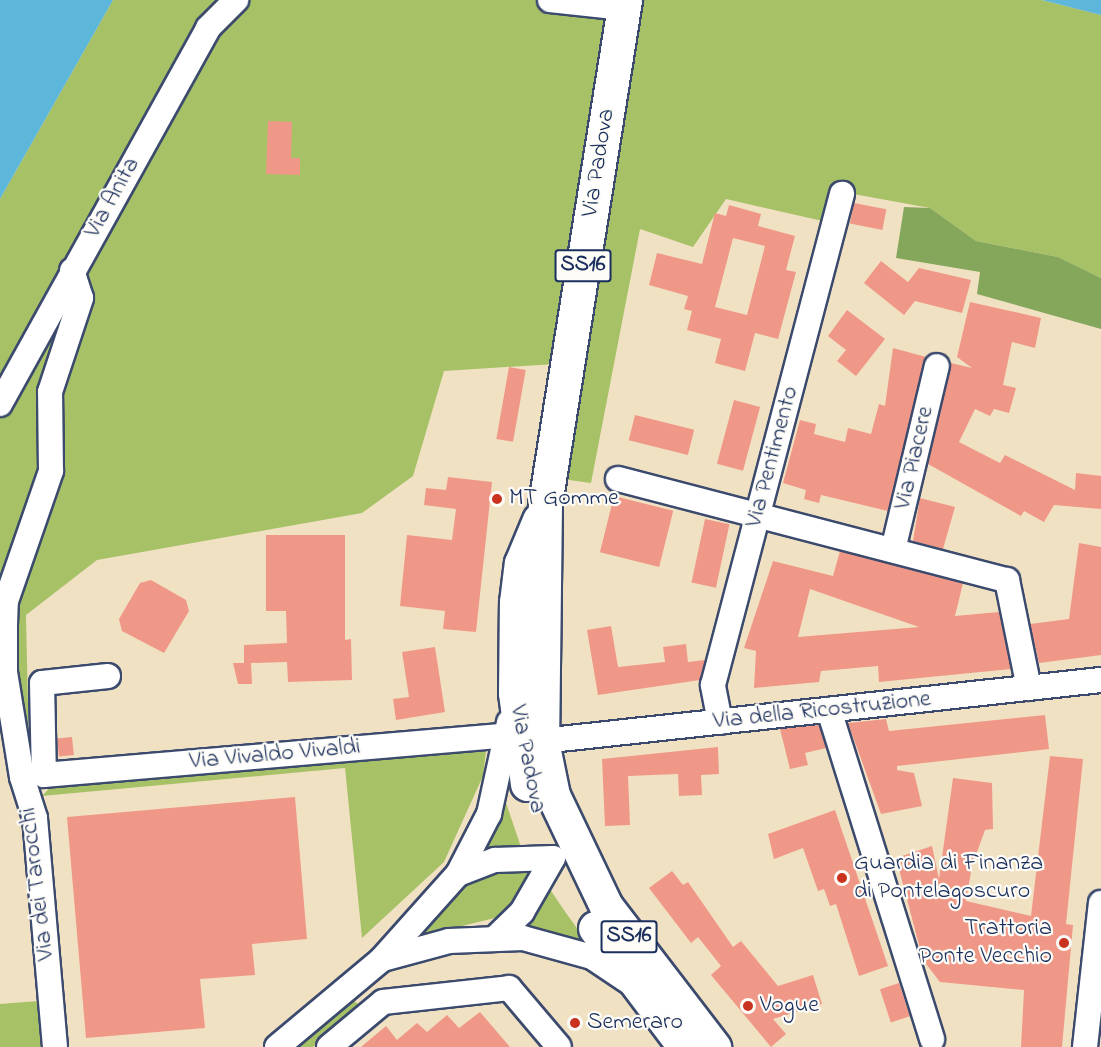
<!DOCTYPE html>
<style>
body{margin:0}
#map{position:relative;width:1101px;height:1047px;overflow:hidden;background:#f1e1c3;font-family:"Indie Flower",sans-serif}
div>[style]{position:absolute}
[style*='--x']{left:calc(var(--x)*1px);top:calc(var(--y)*1px);width:calc(var(--w)*1px);rotate:calc(var(--a)*1deg)}
.green>*{inset:0;background:#a7c167}
.forest>*{inset:0;background:#85a75c}
.water>*{inset:0;background:#5db7da}
.building>*{inset:0;background:#f09887;transform-origin:0 0}
.roads{filter:drop-shadow(2px 0 #3b4a6d) drop-shadow(-2px 0 #3b4a6d) drop-shadow(0 2px #3b4a6d) drop-shadow(0 -2px #3b4a6d)}
.minor>*{height:24px;margin:-12px;padding:0 12px;transform-origin:12px;border-radius:12px;background:#fff}
.primary>*{height:33px;margin:-16.5px;padding:0 16.5px;transform-origin:16.5px;border-radius:16.5px;background:#fff}
.dots>*{width:16px;height:16px;translate:-50% -50%;box-sizing:border-box;border:3px solid #fdfcf7;border-radius:50%}
span{translate:-50% -50%;white-space:nowrap;text-align:center;line-height:1.15;-webkit-text-stroke:4.5px #fdfcf7;paint-order:stroke}
.shield-label span{padding:2px 4px;background:#fdfcf7;border:2px solid;border-radius:4px;-webkit-text-stroke-width:0}
.shield-label{font-size:22px;color:#1b2f5e;font-weight:700}
.street-label{font-size:24px;color:#1b2f5e}
.poi-label{font-size:24px;color:#1b2f5e}
.left{translate:0 -50%;text-align:left}
.right{translate:-100% -50%;text-align:right}
</style>
<div id="map">
<div class="green">
<div style="clip-path:polygon(113px 0,1042px 0,1101px 15px,1101px 278px,1058px 257px,976px 241px,930px 208px,837px 191px,827px 222px,726px 199px,693px 247px,640px 229px,591px 483px,547px 477px,586px 362px,444px 371px,413px 476px,362px 513px,97px 560px,26px 615px,29px 751px,0 692px,0 199px)"></div>
<div style="clip-path:polygon(487px 743px,483px 776px,444px 862px,362px 938px,345px 768px,42px 796px,57px 780px)"></div>
<div style="clip-path:polygon(503px 794px,522px 850px,477px 859px)"></div>
<div style="clip-path:polygon(523px 866px,532px 875px,503px 916px,425px 935px,419px 924px,456px 892px,480px 876px)"></div>
<div style="clip-path:polygon(547px 885px,566px 913px,592px 949px,553px 933px,521px 929px)"></div>
<div style="clip-path:polygon(349px 996px,361px 1007px,313px 1047px,288px 1047px)"></div>
<div style="clip-path:polygon(39px 1001px,44px 1047px,0 1047px,0 1004px)"></div>
</div>
<div class="forest">
<div style="clip-path:polygon(904px 207px,930px 208px,976px 241px,1058px 257px,1101px 278px,1101px 329px,977px 294px,980px 272px,896px 258px)"></div>
</div>
<div class="water">
<div style="clip-path:polygon(0 0,113px 0,0 199px)"></div>
<div style="clip-path:polygon(1042px 0,1101px 0,1101px 15px)"></div>
</div>
<div class="building">
<div style="clip-path:polygon(268px 121px,292px 122px,291px 158px,300px 158px,300px 175px,266px 174px)"></div>
<div style="left:854px;top:203px;width:33px;height:21px;rotate:11deg"></div>
<div style="clip-path:polygon(evenodd,729px 205px,761px 214px,758px 226px,795px 236px,786px 270px,796px 272px,778px 339px,755px 333px,745px 371px,715px 363px,721px 339px,687px 330px,692px 311px,684px 309px,688px 296px,649px 285px,657px 253px,702px 264px,715px 213px,726px 216px,729px 205px,733px 238px,765px 246px,747px 315px,715px 307px,733px 238px)"></div>
<div style="clip-path:polygon(881px 261px,908px 282px,919px 268px,971px 280px,962px 313px,915px 301px,904px 315px,864px 283px)"></div>
<div style="clip-path:polygon(970px 302px,1041px 318px,1035px 348px,1012px 342px,1003px 385px,1016px 388px,1009px 413px,994px 409px,990px 416px,975px 409px,959px 442px,1000px 463px,1005px 455px,1075px 490px,1076px 473px,1101px 476px,1101px 509px,1054px 505px,1044px 522px,1024px 511px,1021px 516px,928px 464px,951px 363px,972px 368px,957px 357px)"></div>
<div style="clip-path:polygon(847px 310px,885px 339px,856px 376px,837px 361px,846px 350px,828px 336px)"></div>
<div style="clip-path:polygon(893px 348px,926px 357px,888px 511px,821px 495px,819px 503px,804px 499px,806px 490px,783px 483px,800px 420px,816px 424px,814px 434px,845px 442px,848px 428px,871px 434px,879px 404px,885px 406px)"></div>
<div style="left:509px;top:367px;width:17px;height:73px;rotate:10deg"></div>
<div style="left:734px;top:400px;width:27px;height:66px;rotate:15deg"></div>
<div style="left:635px;top:415px;width:61px;height:26px;rotate:14deg"></div>
<div style="clip-path:polygon(448px 477px,492px 482px,476px 632px,443px 629px,445px 611px,400px 606px,407px 535px,452px 540px,456px 509px,424px 505px,426px 488px,446px 490px)"></div>
<div style="left:614px;top:496px;width:61px;height:58px;rotate:14deg"></div>
<div style="clip-path:polygon(920px 498px,955px 507px,943px 549px,913px 541px)"></div>
<div style="left:705px;top:519px;width:25px;height:65px;rotate:12deg"></div>
<div style="clip-path:polygon(266px 535px,345px 535px,345px 640px,351px 639px,352px 680px,288px 682px,287px 662px,251px 663px,252px 684px,238px 684px,233px 663px,244px 663px,244px 645px,287px 643px,286px 611px,266px 611px)"></div>
<div style="clip-path:polygon(1079px 543px,1101px 547px,1101px 655px,1039px 663px,1030px 624px,1069px 619px)"></div>
<div style="clip-path:polygon(evenodd,840px 551px,963px 583px,955px 616px,999px 612px,1011px 669px,879px 682px,878px 666px,821px 671px,819px 682px,754px 688px,756px 651px,744px 648px,773px 561px,833px 576px,840px 551px,810px 589px,919px 627px,798px 637px,810px 589px)"></div>
<div style="clip-path:polygon(151px 580px,186px 600px,189px 611px,164px 653px,122px 631px,119px 619px,140px 583px)"></div>
<div style="clip-path:polygon(611px 626px,618px 667px,665px 662px,663px 647px,686px 644px,688px 662px,705px 660px,700px 680px,598px 695px,587px 630px)"></div>
<div style="clip-path:polygon(435px 647px,445px 712px,396px 720px,393px 699px,409px 697px,402px 652px)"></div>
<div style="clip-path:polygon(1045px 715px,1049px 749px,897px 766px,897px 770px,914px 773px,922px 806px,881px 814px,848px 723px,886px 719px,889px 731px)"></div>
<div style="clip-path:polygon(819px 725px,826px 748px,805px 753px,808px 765px,790px 769px,780px 729px)"></div>
<div style="left:72px;top:737px;width:18px;height:15px;rotate:84deg"></div>
<div style="clip-path:polygon(718px 747px,719px 774px,701px 775px,702px 795px,679px 796px,678px 774px,628px 776px,630px 825px,605px 826px,602px 759px)"></div>
<div style="clip-path:polygon(1050px 756px,1083px 759px,1066px 924px,1073px 925px,1062px 1047px,1021px 1047px,1024px 990px,940px 982px,923px 960px,896px 858px,932px 846px,939px 879px,953px 778px,992px 783px,993px 829px,985px 830px,972px 866px,966px 901px,1031px 916px)"></div>
<div style="clip-path:polygon(295px 797px,307px 939px,252px 944px,255px 975px,200px 979px,205px 1028px,86px 1038px,67px 817px)"></div>
<div style="clip-path:polygon(835px 810px,888px 966px,859px 976px,836px 904px,830px 906px,824px 889px,818px 891px,803px 848px,774px 859px,768px 834px)"></div>
<div style="clip-path:polygon(672px 871px,683px 885px,688px 882px,733px 947px,741px 941px,778px 986px,813px 975px,822px 1004px,773px 1019px,786px 1034px,771px 1047px,711px 975px,721px 966px,698px 937px,691px 943px,649px 888px)"></div>
<div style="left:899px;top:983px;width:35px;height:20px;rotate:72deg"></div>
<div style="clip-path:polygon(480px 1012px,510px 1047px,361px 1047px,386px 1026px,397px 1040px,417px 1023px,427px 1032px,447px 1015px,459px 1028px)"></div>
</div>
<div class="roads">
<div class="minor">
<div style="--x:550;--y:0;--w:74;--a:6.2"></div>
<div style="--x:0;--y:404;--w:430;--a:-61"></div>
<div style="--x:208;--y:28;--w:40;--a:-45"></div>
<div style="--x:618;--y:479;--w:402;--a:14.6"></div>
<div style="--x:1007;--y:580;--w:110;--a:78.5"></div>
<div style="--x:893;--y:550;--w:189;--a:-76.6"></div>
<div style="--x:108;--y:676;--w:66;--a:173.9"></div>
<div style="--x:42;--y:683;--w:92;--a:88.8"></div>
<div style="--x:44;--y:775;--w:464;--a:-4.9"></div>
<div style="--x:829;--y:710;--w:345;--a:72.6"></div>
<div style="--x:720;--y:722;--w:38;--a:-101"></div>
<div style="--x:713;--y:685;--w:508;--a:-75.28"></div>
<div style="--x:542;--y:741;--w:562;--a:-6.23"></div>
<div style="--x:458;--y:874;--w:40;--a:-21"></div>
<div style="--x:495;--y:860;--w:58;--a:-2"></div>
<div style="--x:553;--y:858;--w:62;--a:119.9"></div>
<div style="--x:522;--y:912;--w:35;--a:136"></div>
<div style="--x:383;--y:959;--w:68;--a:-15.3"></div>
<div style="--x:449;--y:941;--w:74;--a:-2.3"></div>
<div style="--x:523;--y:938;--w:72;--a:15.4"></div>
<div style="--x:592;--y:957;--w:45;--a:34"></div>
<div style="--x:55;--y:1047;--w:230;--a:-95"></div>
<div style="--x:35;--y:818;--w:43;--a:-107.6"></div>
<div style="--x:22;--y:777;--w:106;--a:-99.2"></div>
<div style="--x:5;--y:672;--w:47;--a:-90"></div>
<div style="--x:5;--y:625;--w:24;--a:-88"></div>
<div style="--x:6;--y:601;--w:138;--a:-70.9"></div>
<div style="--x:51;--y:471;--w:79;--a:-90.7"></div>
<div style="--x:50;--y:392;--w:99;--a:-71.7"></div>
<div style="--x:81;--y:298;--w:29;--a:-108"></div>
<div style="--x:277;--y:1047;--w:136;--a:-39.9"></div>
<div style="--x:381;--y:960;--w:115;--a:-48.2"></div>
<div style="--x:458;--y:874;--w:68;--a:-62.7"></div>
<div style="--x:489;--y:814;--w:94;--a:-77.7"></div>
<div style="--x:329;--y:1047;--w:70;--a:-39.8"></div>
<div style="--x:383;--y:1002;--w:127;--a:-6.3"></div>
<div style="--x:509;--y:988;--w:77;--a:49.7"></div>
<div style="--x:1085;--y:1047;--w:145;--a:-83.7"></div>
</div>
<div class="primary">
<div style="--x:625;--y:0;--w:510;--a:99.02"></div>
<div style="--x:545;--y:504;--w:237;--a:90.7"></div>
<div style="--x:542;--y:741;--w:55;--a:78.5"></div>
<div style="--x:553;--y:795;--w:123;--a:64.5"></div>
<div style="--x:606;--y:906;--w:178;--a:52.5"></div>
<div style="--x:527;--y:784;--w:92;--a:-97.5"></div>
<div style="--x:515;--y:693;--w:91;--a:-89.4"></div>
<div style="--x:516;--y:602;--w:39;--a:-83"></div>
<div style="--x:521;--y:563;--w:47;--a:-67.3"></div>
<div style="--x:595;--y:928;--w:143;--a:53"></div>
</div>
</div>
<div class="dots">
<div style="left:497px;top:499px;background:#c8321e"></div>
<div style="left:842px;top:878px;background:#c8321e"></div>
<div style="left:1064px;top:943px;background:#c8321e"></div>
<div style="left:748px;top:1006px;background:#c8321e"></div>
<div style="left:575px;top:1023px;background:#c8321e"></div>
</div>
<div class="shield-label">
<span style="left:583px;top:266px">SS16</span>
<span style="left:629px;top:937px">SS16</span>
</div>
<div class="street-label">
<span style="left:599px;top:163px;rotate:-81deg">Via Padova</span>
<span style="left:113px;top:198px;rotate:-61deg">Via Anita</span>
<span style="left:773px;top:457px;rotate:-75deg">Via Pentimento</span>
<span style="left:915px;top:458px;rotate:-77deg">Via Piacere</span>
<span style="left:822px;top:711px;rotate:-6deg">Via della Ricostruzione</span>
<span style="left:275px;top:755px;rotate:-5deg">Via Vivaldo Vivaldi</span>
<span style="left:527px;top:759px;rotate:79deg">Via Padova</span>
<span style="left:38px;top:884px;rotate:-97deg">Via dei Tarocchi</span>
</div>
<div class="poi-label">
<span class="left" style="left:509px;top:499px">MT Gomme</span>
<span class="left" style="left:854px;top:878px">Guardia di Finanza<br>di Pontelagoscuro</span>
<span class="right" style="left:1052px;top:943px">Trattoria<br>Ponte Vecchio</span>
<span class="left" style="left:760px;top:1006px">Vogue</span>
<span class="left" style="left:587px;top:1023px">Semeraro</span>
</div>
</div>
